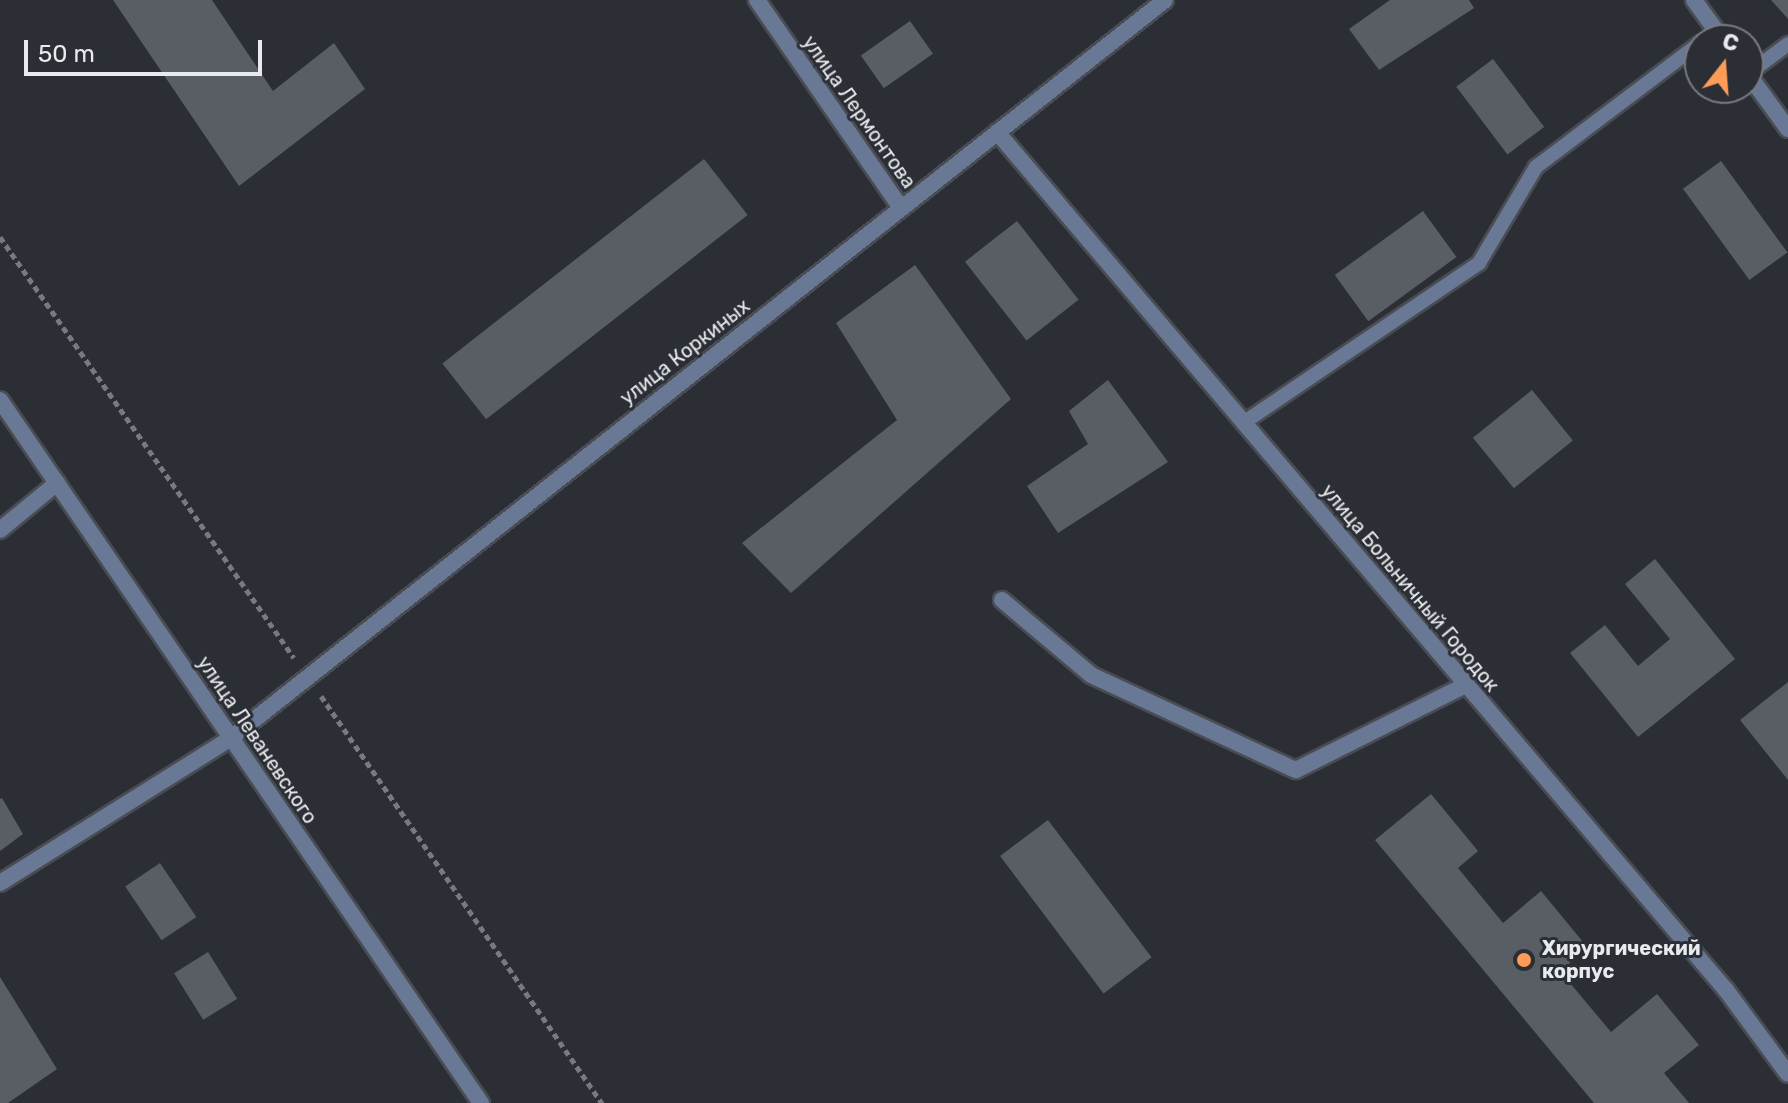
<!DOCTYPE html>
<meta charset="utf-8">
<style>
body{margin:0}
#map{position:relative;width:1788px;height:1103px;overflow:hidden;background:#2b2f35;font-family:Rubik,sans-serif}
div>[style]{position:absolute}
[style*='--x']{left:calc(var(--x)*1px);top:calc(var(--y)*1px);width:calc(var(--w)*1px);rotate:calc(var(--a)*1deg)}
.building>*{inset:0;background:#595d64;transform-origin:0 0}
.path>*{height:5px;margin-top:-2.5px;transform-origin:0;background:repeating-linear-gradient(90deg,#777a7f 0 6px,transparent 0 10px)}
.roads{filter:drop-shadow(2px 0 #494d53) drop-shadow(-2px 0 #494d53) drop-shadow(0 2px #494d53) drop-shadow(0 -2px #494d53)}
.service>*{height:14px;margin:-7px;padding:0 7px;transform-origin:7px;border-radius:7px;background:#697895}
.minor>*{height:16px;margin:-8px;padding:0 8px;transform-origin:8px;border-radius:8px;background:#697895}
.tertiary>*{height:16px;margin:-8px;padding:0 8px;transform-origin:8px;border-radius:8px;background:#697895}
.dots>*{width:22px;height:22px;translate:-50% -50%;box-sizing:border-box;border:4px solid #2b2f35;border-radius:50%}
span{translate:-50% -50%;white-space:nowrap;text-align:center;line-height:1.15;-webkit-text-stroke:6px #2b2f35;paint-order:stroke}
.street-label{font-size:20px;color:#e8eaee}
.poi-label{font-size:20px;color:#e8eaee;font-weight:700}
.left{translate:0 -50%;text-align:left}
.north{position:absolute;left:1684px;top:24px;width:80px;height:80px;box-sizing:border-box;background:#2b2f35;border:2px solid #777a7f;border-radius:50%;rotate:17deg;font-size:22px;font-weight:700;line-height:32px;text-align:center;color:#e8eaee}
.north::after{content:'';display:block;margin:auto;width:28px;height:36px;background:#fe9c57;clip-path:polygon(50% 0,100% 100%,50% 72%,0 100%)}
.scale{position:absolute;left:24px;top:40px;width:238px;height:36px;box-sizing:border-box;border:4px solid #e8eaee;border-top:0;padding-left:10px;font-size:24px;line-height:28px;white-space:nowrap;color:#e8eaee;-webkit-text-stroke:6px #2b2f35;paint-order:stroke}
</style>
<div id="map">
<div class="building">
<div style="clip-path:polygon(113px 0,212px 0,273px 91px,334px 43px,365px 89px,239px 186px)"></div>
<div style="clip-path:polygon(1390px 0,1469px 0,1474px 8px,1379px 70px,1349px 29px)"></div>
<div style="clip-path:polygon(1771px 0,1788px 0,1788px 19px)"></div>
<div style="left:910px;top:21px;width:40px;height:60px;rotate:55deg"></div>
<div style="left:1493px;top:59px;width:85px;height:46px;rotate:53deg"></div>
<div style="left:704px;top:159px;width:71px;height:332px;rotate:52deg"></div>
<div style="left:1721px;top:161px;width:113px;height:47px;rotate:54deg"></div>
<div style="left:1423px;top:211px;width:57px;height:109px;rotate:54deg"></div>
<div style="left:1017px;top:221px;width:100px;height:66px;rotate:52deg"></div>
<div style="clip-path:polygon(915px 265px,1011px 399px,791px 593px,742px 543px,897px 420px,836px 323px)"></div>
<div style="clip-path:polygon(1108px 380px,1168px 462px,1058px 533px,1027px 486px,1088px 444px,1069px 411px)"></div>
<div style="left:1532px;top:390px;width:65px;height:76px;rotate:51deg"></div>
<div style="clip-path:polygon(1655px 559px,1735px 659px,1638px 737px,1570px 653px,1605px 625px,1638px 666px,1670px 639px,1625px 584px)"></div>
<div style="clip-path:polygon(1788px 682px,1788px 780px,1740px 720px)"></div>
<div style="clip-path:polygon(1431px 794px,1478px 851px,1458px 868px,1503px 923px,1541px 891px,1588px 948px,1560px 971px,1611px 1032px,1657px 994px,1699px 1045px,1664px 1073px,1689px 1103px,1594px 1103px,1375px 840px)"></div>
<div style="clip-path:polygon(2px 798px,23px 834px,0 851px,0 799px)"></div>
<div style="left:1048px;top:820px;width:172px;height:60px;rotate:53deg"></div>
<div style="left:160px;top:863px;width:65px;height:42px;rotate:56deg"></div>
<div style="left:208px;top:952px;width:55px;height:40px;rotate:58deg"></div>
<div style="clip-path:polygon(0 977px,57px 1069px,8px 1103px,0 1103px)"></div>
</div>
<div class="path">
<div style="--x:0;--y:237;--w:513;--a:55.07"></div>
<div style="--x:321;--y:696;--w:495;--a:55.4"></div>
</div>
<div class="roads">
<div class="service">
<div style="--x:1748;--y:74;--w:50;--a:-36.9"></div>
<div style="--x:1243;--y:423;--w:285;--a:-34.1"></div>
<div style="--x:1479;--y:263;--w:112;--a:-59.3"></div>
<div style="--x:1536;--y:167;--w:206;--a:-37.1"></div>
</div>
<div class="minor">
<div style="--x:757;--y:0;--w:253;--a:55.3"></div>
<div style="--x:1694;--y:0;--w:49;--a:54.1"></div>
<div style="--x:1748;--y:74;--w:68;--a:54"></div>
<div style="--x:997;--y:132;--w:1126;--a:49.65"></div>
<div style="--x:1726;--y:990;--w:104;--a:53.6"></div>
<div style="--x:0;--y:530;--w:74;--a:-39.5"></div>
<div style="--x:1002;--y:600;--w:116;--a:40.1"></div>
<div style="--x:1091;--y:675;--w:226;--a:24.9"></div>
<div style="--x:1296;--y:770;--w:190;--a:-26.6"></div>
<div style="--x:0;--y:883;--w:273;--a:-32.1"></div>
</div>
<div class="tertiary">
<div style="--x:0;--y:400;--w:852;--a:55.62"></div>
<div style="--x:231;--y:738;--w:1190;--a:-38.31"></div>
</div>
</div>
<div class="dots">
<div style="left:1524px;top:960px;background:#fe9c57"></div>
</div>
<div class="street-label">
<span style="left:859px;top:112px;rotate:55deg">улица Лермонтова</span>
<span style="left:685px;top:352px;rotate:-38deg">улица Коркиных</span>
<span style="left:1410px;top:588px;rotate:50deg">улица Больничный Городок</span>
<span style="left:257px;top:740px;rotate:56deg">улица Леваневского</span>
</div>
<div class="poi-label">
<span class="left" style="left:1542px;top:960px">Хирургический<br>корпус</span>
</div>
<div class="north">С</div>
<div class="scale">50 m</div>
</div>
